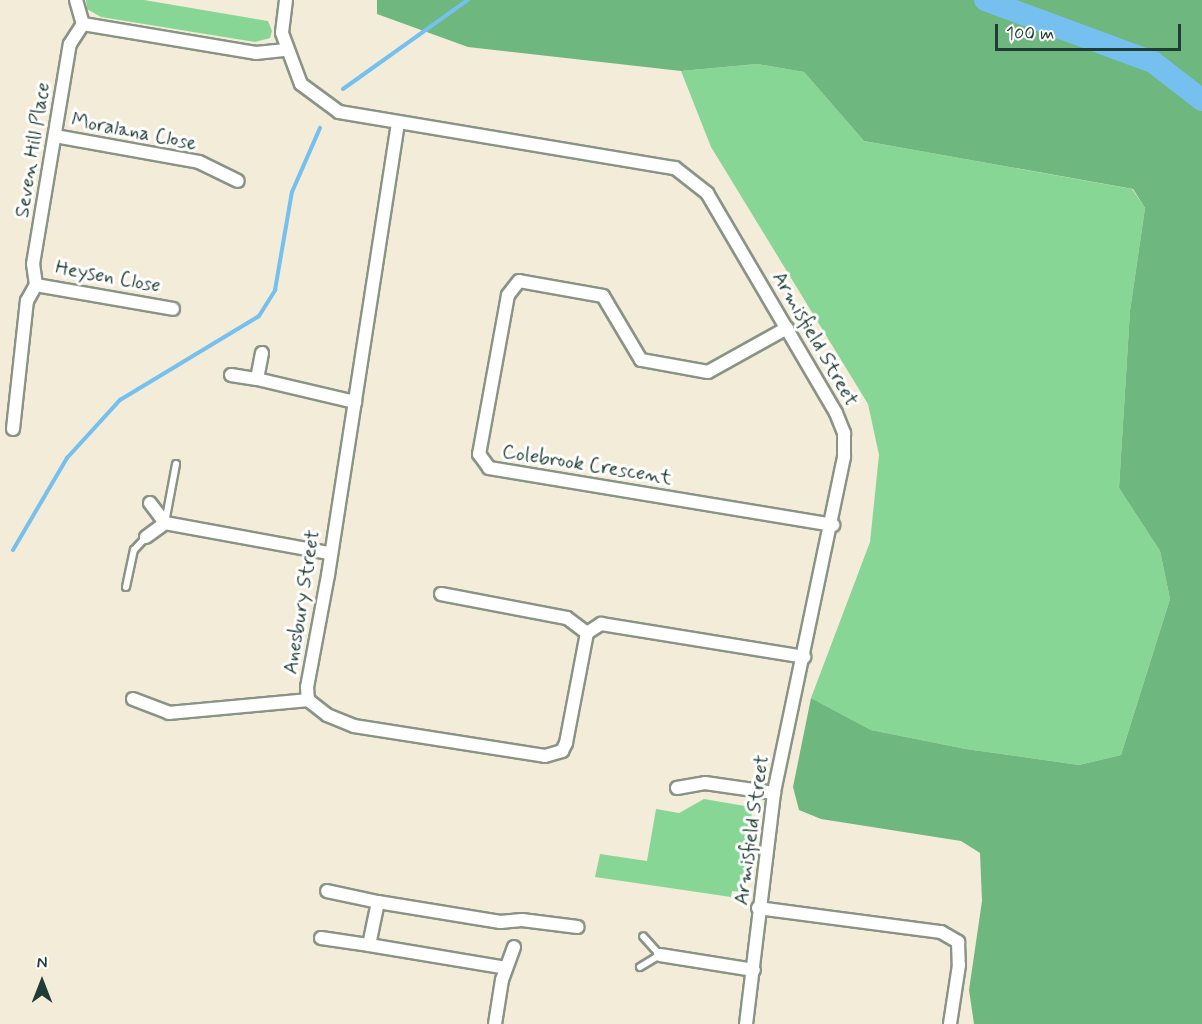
<!DOCTYPE html>
<style>
body{margin:0}
#map{position:relative;width:1202px;height:1024px;overflow:hidden;background:#f3ecd8;font-family:Mynerve,sans-serif}
div>[style]{position:absolute}
[style*='--x']{left:calc(var(--x)*1px);top:calc(var(--y)*1px);width:calc(var(--w)*1px);rotate:calc(var(--a)*1deg)}
.green>*{inset:0;background:#88d695}
.forest>*{inset:0;background:#6eb77e}
.stream>*{height:4px;margin:-2px;padding:0 2px;transform-origin:2px;border-radius:2px;background:#75c0ef}
.river>*{height:22px;margin:-11px;padding:0 11px;transform-origin:11px;border-radius:11px;background:#75c0ef}
.roads{filter:drop-shadow(2px 0 #899486) drop-shadow(-2px 0 #899486) drop-shadow(0 2px #899486) drop-shadow(0 -2px #899486)}
.service>*{height:6px;margin:-3px;padding:0 3px;transform-origin:3px;border-radius:3px;background:#fff}
.minor>*{height:12px;margin:-6px;padding:0 6px;transform-origin:6px;border-radius:6px;background:#fff}
span{translate:-50% -50%;white-space:nowrap;text-align:center;line-height:1.15;-webkit-text-stroke:6px #fff;paint-order:stroke}
.street-label{font-size:20px;color:#1f3d34}
.north{position:absolute;left:12px;top:952px;width:60px;height:60px;-webkit-text-stroke:4px #fff;paint-order:stroke;rotate:0deg;font-size:16px;font-weight:700;line-height:24px;text-align:center;color:#1f3d34}
.north::after{content:'';display:block;margin:auto;width:21px;height:27px;background:#1f3d34;clip-path:polygon(50% 0,100% 100%,50% 72%,0 100%)}
.scale{position:absolute;left:995px;top:24px;width:186px;height:27px;box-sizing:border-box;border:3px solid #1f3d34;border-top:0;padding-left:8px;font-size:18px;line-height:21px;white-space:nowrap;color:#1f3d34;-webkit-text-stroke:4px #fff;paint-order:stroke}
</style>
<div id="map">
<div class="green">
<div style="clip-path:polygon(86px 0,144px 0,268px 21px,272px 31px,270px 38px,255px 42px,101px 17px,87px 9px)"></div>
<div style="clip-path:polygon(757px 64px,804px 72px,864px 141px,1132px 189px,1145px 208px,1130px 311px,1119px 488px,1160px 551px,1170px 599px,1121px 755px,1079px 765px,966px 749px,871px 730px,811px 698px,870px 542px,879px 455px,868px 404px,711px 147px,681px 71px)"></div>
<div style="clip-path:polygon(704px 799px,745px 806px,752px 812px,742px 892px,732px 891px,731px 897px,595px 877px,600px 854px,647px 861px,656px 809px,679px 813px)"></div>
</div>
<div class="forest">
<div style="clip-path:polygon(377px 0,1202px 0,1202px 1024px,974px 1024px,969px 990px,982px 901px,980px 853px,961px 841px,821px 819px,799px 810px,793px 787px,811px 698px,871px 730px,966px 749px,1079px 765px,1121px 755px,1170px 599px,1160px 551px,1119px 488px,1130px 311px,1145px 208px,1133px 189px,864px 141px,804px 72px,757px 64px,681px 71px,468px 47px,377px 14px)"></div>
</div>
<div class="stream">
<div style="--x:343;--y:89;--w:153;--a:-35.5"></div>
<div style="--x:13;--y:550;--w:107;--a:-59.6"></div>
<div style="--x:67;--y:458;--w:79;--a:-47.6"></div>
<div style="--x:120;--y:400;--w:162;--a:-31.1"></div>
<div style="--x:259;--y:316;--w:31;--a:-58"></div>
<div style="--x:275;--y:290;--w:99;--a:-80.2"></div>
<div style="--x:292;--y:192;--w:70;--a:-66.4"></div>
</div>
<div class="river">
<div style="--x:985;--y:0;--w:179;--a:20.3"></div>
<div style="--x:1153;--y:62;--w:62;--a:37.8"></div>
</div>
<div class="roads">
<div class="service">
<div style="--x:165;--y:523;--w:60;--a:-79.4"></div>
<div style="--x:126;--y:587;--w:38;--a:-78"></div>
<div style="--x:134;--y:550;--w:18;--a:-47"></div>
<div style="--x:640;--y:967;--w:23;--a:-31"></div>
<div style="--x:660;--y:955;--w:25;--a:-132"></div>
</div>
<div class="minor">
<div style="--x:76;--y:0;--w:25;--a:74"></div>
<div style="--x:286;--y:0;--w:33;--a:97"></div>
<div style="--x:282;--y:33;--w:54;--a:69.6"></div>
<div style="--x:301;--y:84;--w:47;--a:36.4"></div>
<div style="--x:339;--y:112;--w:341;--a:9.5"></div>
<div style="--x:675;--y:168;--w:41;--a:38"></div>
<div style="--x:707;--y:193;--w:255;--a:59.6"></div>
<div style="--x:836;--y:413;--w:22;--a:68"></div>
<div style="--x:844;--y:433;--w:24;--a:90"></div>
<div style="--x:844;--y:457;--w:343;--a:101.8"></div>
<div style="--x:774;--y:793;--w:233;--a:96.9"></div>
<div style="--x:83;--y:24;--w:175;--a:9.5"></div>
<div style="--x:256;--y:53;--w:30;--a:-6"></div>
<div style="--x:398;--y:123;--w:457;--a:98.8"></div>
<div style="--x:328;--y:575;--w:114;--a:100.6"></div>
<div style="--x:307;--y:687;--w:13;--a:86"></div>
<div style="--x:308;--y:700;--w:24;--a:38"></div>
<div style="--x:327;--y:715;--w:29;--a:22"></div>
<div style="--x:354;--y:726;--w:193;--a:8.9"></div>
<div style="--x:545;--y:756;--w:18;--a:-16"></div>
<div style="--x:562;--y:751;--w:9;--a:-63"></div>
<div style="--x:566;--y:743;--w:112;--a:-79.2"></div>
<div style="--x:587;--y:633;--w:17;--a:-33"></div>
<div style="--x:601;--y:624;--w:206;--a:9.2"></div>
<div style="--x:55;--y:136;--w:146;--a:10.2"></div>
<div style="--x:199;--y:162;--w:43;--a:26"></div>
<div style="--x:36;--y:285;--w:139;--a:9.9"></div>
<div style="--x:787;--y:328;--w:90;--a:150.9"></div>
<div style="--x:708;--y:372;--w:68;--a:-169.8"></div>
<div style="--x:641;--y:360;--w:74;--a:-120.7"></div>
<div style="--x:603;--y:296;--w:85;--a:-169.9"></div>
<div style="--x:519;--y:281;--w:18;--a:128"></div>
<div style="--x:508;--y:295;--w:162;--a:100.3"></div>
<div style="--x:479;--y:454;--w:17;--a:54"></div>
<div style="--x:489;--y:468;--w:349;--a:9.4"></div>
<div style="--x:262;--y:353;--w:26;--a:101"></div>
<div style="--x:257;--y:379;--w:101;--a:13.2"></div>
<div style="--x:231;--y:375;--w:26;--a:9"></div>
<div style="--x:13;--y:429;--w:129;--a:-83.8"></div>
<div style="--x:27;--y:301;--w:18;--a:-61"></div>
<div style="--x:36;--y:285;--w:21;--a:-98"></div>
<div style="--x:33;--y:264;--w:223;--a:-80.5"></div>
<div style="--x:70;--y:44;--w:24;--a:-57"></div>
<div style="--x:150;--y:503;--w:25;--a:53"></div>
<div style="--x:165;--y:523;--w:167;--a:10.4"></div>
<div style="--x:146;--y:537;--w:24;--a:-36"></div>
<div style="--x:441;--y:594;--w:128;--a:10.8"></div>
<div style="--x:567;--y:618;--w:25;--a:37"></div>
<div style="--x:133;--y:699;--w:39;--a:21"></div>
<div style="--x:169;--y:713;--w:140;--a:-5.3"></div>
<div style="--x:677;--y:788;--w:28;--a:-10"></div>
<div style="--x:705;--y:783;--w:70;--a:8.2"></div>
<div style="--x:378;--y:902;--w:124;--a:9.3"></div>
<div style="--x:500;--y:922;--w:22;--a:-5"></div>
<div style="--x:522;--y:920;--w:56;--a:7.1"></div>
<div style="--x:758;--y:908;--w:185;--a:7.5"></div>
<div style="--x:941;--y:932;--w:20;--a:30"></div>
<div style="--x:958;--y:942;--w:23;--a:88"></div>
<div style="--x:959;--y:965;--w:60;--a:98.7"></div>
<div style="--x:321;--y:938;--w:49;--a:8.3"></div>
<div style="--x:369;--y:945;--w:44;--a:-78.2"></div>
<div style="--x:378;--y:902;--w:52;--a:-167.8"></div>
<div style="--x:369;--y:945;--w:139;--a:9.5"></div>
<div style="--x:660;--y:955;--w:95;--a:9.1"></div>
<div style="--x:495;--y:1024;--w:45;--a:-81"></div>
<div style="--x:502;--y:980;--w:35;--a:-70"></div>
</div>
</div>
<div class="street-label">
<span style="left:134px;top:132px;rotate:11deg">Moralana Close</span>
<span style="left:33px;top:150px;rotate:-81deg">Seven Hill Place</span>
<span style="left:108px;top:277px;rotate:10deg">Heysen Close</span>
<span style="left:815px;top:339px;rotate:60deg">Armisfield Street</span>
<span style="left:587px;top:465px;rotate:9deg">Colebrook Crescent</span>
<span style="left:302px;top:602px;rotate:-81deg">Anesbury Street</span>
<span style="left:752px;top:830px;rotate:-82deg">Armisfield Street</span>
</div>
<div class="north">N</div>
<div class="scale">100 m</div>
</div>
